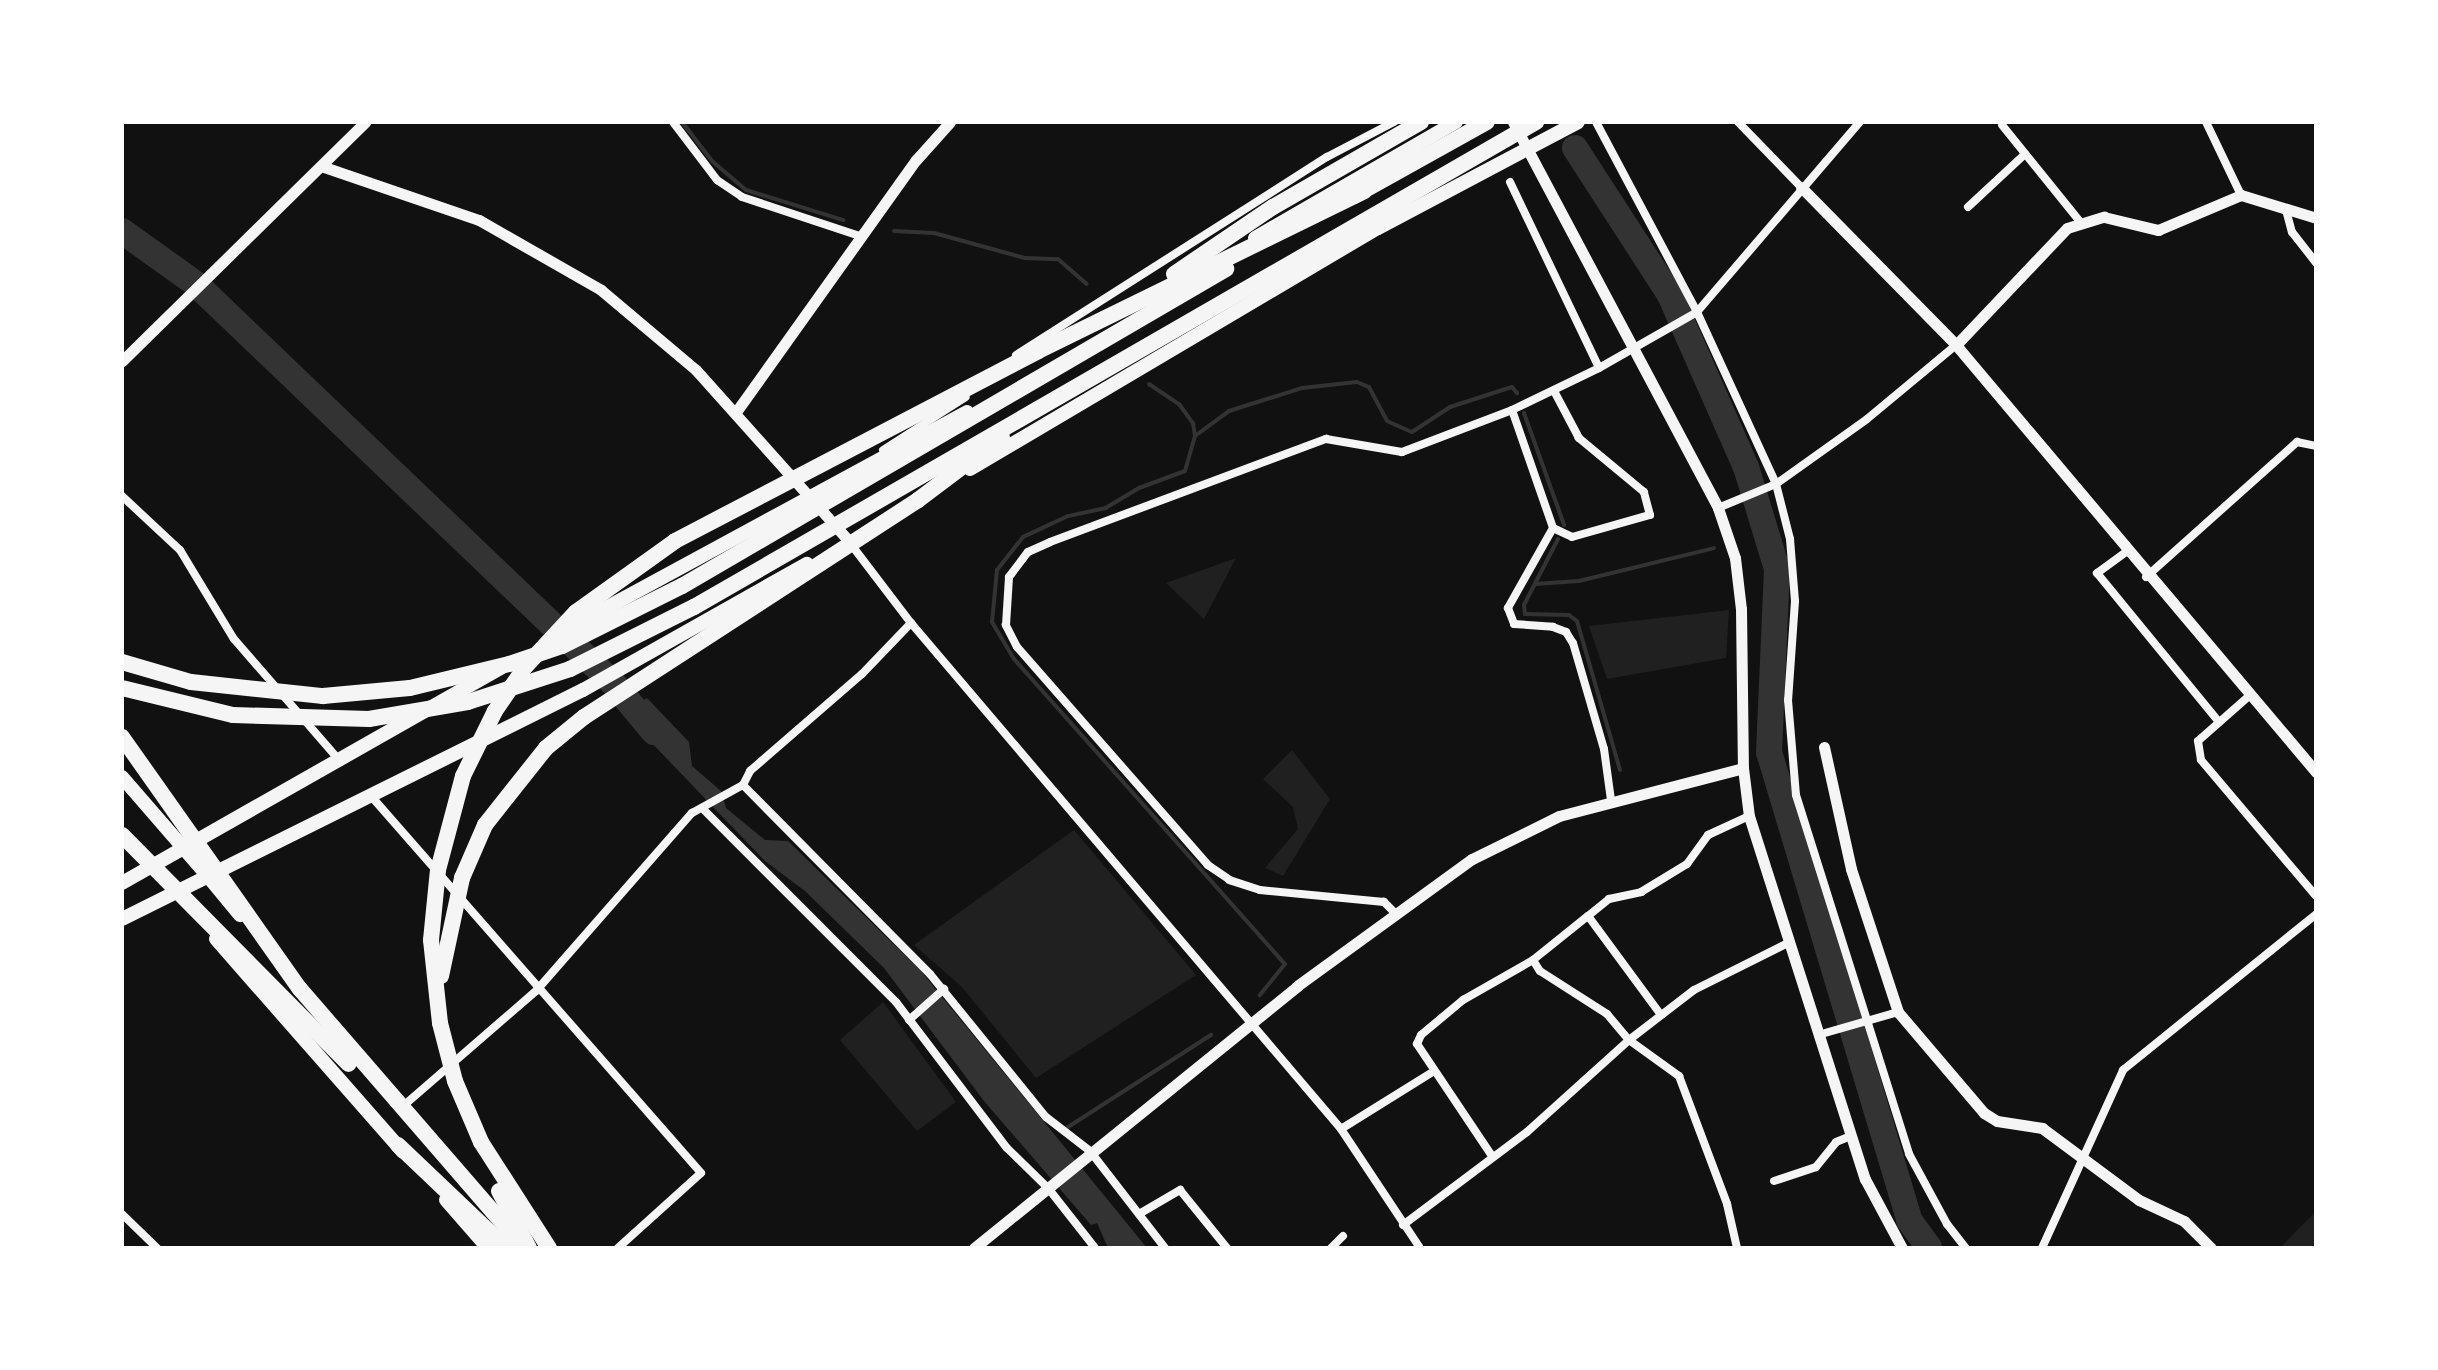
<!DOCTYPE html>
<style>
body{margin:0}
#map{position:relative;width:2438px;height:1370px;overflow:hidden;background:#111;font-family:"PT Serif",serif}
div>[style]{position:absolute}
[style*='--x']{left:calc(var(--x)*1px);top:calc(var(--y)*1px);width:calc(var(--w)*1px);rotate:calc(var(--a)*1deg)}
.green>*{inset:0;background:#202020}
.water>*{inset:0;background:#333}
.stream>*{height:4px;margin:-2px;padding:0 2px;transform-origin:2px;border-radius:2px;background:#333}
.river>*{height:26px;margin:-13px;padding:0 13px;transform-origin:13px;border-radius:13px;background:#333}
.minor>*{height:8px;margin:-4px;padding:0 4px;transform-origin:4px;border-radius:4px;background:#f5f5f5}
.tertiary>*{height:11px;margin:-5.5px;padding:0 5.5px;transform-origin:5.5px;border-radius:5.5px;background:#f5f5f5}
.primary>*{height:14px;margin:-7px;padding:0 7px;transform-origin:7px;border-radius:7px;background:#f5f5f5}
.trunk>*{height:14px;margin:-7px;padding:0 7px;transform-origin:7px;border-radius:7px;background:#f5f5f5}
.motorway>*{height:16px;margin:-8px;padding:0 8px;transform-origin:8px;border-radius:8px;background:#f5f5f5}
span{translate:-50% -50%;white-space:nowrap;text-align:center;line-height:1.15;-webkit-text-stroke:8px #fff;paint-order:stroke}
.frame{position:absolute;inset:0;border:124px solid #fff;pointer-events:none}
</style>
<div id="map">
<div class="green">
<div style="clip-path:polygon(1236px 558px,1204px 619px,1166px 583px)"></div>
<div style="clip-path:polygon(1729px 610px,1726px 658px,1607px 679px,1589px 626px)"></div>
<div style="clip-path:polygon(1292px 750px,1330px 799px,1283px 876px,1265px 868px,1298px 829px,1293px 807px,1263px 779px)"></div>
<div style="clip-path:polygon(1074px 830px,1196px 975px,1036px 1078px,962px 987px,914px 945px)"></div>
<div style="clip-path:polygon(883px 1002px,956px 1102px,917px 1131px,840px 1040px)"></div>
<div style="clip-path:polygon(2316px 1211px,2316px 1248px,2280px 1248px)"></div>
</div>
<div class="water">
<div style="clip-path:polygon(647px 698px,689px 742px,692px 766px,721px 791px,726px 808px,765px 840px,788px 841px,920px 970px,1147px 1248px,1108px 1248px,1097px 1223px,1091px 1225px,984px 1101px,884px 968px,805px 891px,765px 861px,623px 713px)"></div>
</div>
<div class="stream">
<div style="--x:682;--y:122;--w:49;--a:52.4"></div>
<div style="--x:712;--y:161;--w:45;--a:40.5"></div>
<div style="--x:746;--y:190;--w:102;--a:17.2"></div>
<div style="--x:894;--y:231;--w:40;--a:2.9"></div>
<div style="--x:934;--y:233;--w:94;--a:15.4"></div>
<div style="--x:1025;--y:258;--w:33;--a:2"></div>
<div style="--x:1058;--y:259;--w:38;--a:41"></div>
<div style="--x:1149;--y:384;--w:36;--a:34"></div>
<div style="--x:1179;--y:404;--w:24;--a:54"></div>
<div style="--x:1193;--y:423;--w:13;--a:81"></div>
<div style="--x:1195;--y:436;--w:36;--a:106"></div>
<div style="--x:1185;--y:471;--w:49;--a:159.7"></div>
<div style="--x:1139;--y:488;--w:39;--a:149"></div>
<div style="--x:1106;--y:508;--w:39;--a:168"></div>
<div style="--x:1068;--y:516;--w:50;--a:155"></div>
<div style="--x:1023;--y:537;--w:42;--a:128.2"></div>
<div style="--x:997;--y:570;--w:52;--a:95.5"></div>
<div style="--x:992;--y:622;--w:43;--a:59.3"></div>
<div style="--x:1014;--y:659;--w:408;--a:48.4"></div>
<div style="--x:1285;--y:964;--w:40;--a:129"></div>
<div style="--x:1524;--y:413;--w:119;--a:70.3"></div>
<div style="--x:1195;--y:436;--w:42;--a:-36.3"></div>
<div style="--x:1229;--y:411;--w:77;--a:-17.5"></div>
<div style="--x:1302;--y:388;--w:55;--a:-6.2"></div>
<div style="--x:1357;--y:382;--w:13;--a:23"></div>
<div style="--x:1369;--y:387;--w:38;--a:62"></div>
<div style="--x:1387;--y:421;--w:27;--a:24"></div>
<div style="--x:1412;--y:432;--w:45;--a:-33.3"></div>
<div style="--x:1450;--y:407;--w:65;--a:-17.9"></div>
<div style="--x:1512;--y:387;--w:8;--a:50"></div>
<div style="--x:1558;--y:539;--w:74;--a:117.3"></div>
<div style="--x:1524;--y:605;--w:9;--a:84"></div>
<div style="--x:1525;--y:614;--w:44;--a:1.3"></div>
<div style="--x:1569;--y:615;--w:10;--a:37"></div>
<div style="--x:1577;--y:621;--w:155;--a:73.9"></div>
<div style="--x:1535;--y:584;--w:44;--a:-3.9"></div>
<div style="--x:1579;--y:581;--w:139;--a:-13.7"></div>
<div style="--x:1065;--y:1129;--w:174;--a:-32.8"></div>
</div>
<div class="river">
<div style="--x:1575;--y:148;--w:175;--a:57.1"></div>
<div style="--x:1670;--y:295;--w:188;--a:66.2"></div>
<div style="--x:1746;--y:467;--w:107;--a:73.1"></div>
<div style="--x:1777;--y:569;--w:183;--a:92.5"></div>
<div style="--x:1769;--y:752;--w:488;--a:73.3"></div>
<div style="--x:1909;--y:1220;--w:34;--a:54"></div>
<div style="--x:122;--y:231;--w:91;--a:35.6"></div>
<div style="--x:196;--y:284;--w:577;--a:43.74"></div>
<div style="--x:613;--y:683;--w:64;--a:50.1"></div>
</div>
<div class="minor">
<div style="--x:673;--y:122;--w:73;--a:52.8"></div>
<div style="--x:717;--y:180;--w:30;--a:34"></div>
<div style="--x:742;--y:197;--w:124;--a:18.3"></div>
<div style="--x:1596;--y:122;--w:215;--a:62"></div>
<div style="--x:1697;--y:312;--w:189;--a:65.3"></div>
<div style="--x:1776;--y:484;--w:57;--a:75.7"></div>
<div style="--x:1790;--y:539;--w:62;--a:85.4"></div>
<div style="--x:1795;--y:601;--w:99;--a:94"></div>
<div style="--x:1788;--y:700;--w:95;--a:85.2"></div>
<div style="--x:1796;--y:795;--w:376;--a:72.5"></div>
<div style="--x:1909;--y:1154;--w:80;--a:61.5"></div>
<div style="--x:1947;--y:1224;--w:31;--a:52"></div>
<div style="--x:1738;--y:122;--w:91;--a:45.9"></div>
<div style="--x:2206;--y:122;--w:81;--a:64.4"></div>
<div style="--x:2002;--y:125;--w:126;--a:51.1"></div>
<div style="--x:1510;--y:182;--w:206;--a:64.4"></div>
<div style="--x:1968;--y:207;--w:78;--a:-42.9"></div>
<div style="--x:2286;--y:210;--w:23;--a:75"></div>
<div style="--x:2292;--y:232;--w:39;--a:52"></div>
<div style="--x:1016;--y:355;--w:369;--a:-32.5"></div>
<div style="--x:1327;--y:157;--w:76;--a:-27.6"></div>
<div style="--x:1512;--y:410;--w:125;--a:70.8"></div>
<div style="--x:1553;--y:528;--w:92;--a:119.4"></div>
<div style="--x:1508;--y:608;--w:17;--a:69"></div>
<div style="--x:1514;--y:624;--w:39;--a:4"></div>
<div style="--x:1553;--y:627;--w:14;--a:21"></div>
<div style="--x:1566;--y:632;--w:13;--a:58"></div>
<div style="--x:1573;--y:643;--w:110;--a:73.7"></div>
<div style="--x:1604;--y:749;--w:51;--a:82.2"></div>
<div style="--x:883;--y:450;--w:98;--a:-32.6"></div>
<div style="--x:122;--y:496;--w:79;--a:43"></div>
<div style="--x:180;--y:550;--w:104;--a:58.8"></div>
<div style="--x:234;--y:639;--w:160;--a:49"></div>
<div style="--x:1718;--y:508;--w:63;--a:-22.5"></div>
<div style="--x:1776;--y:484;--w:112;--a:-35.5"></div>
<div style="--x:1867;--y:419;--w:116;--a:-39.7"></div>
<div style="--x:1553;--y:528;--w:21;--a:25"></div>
<div style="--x:1572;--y:537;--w:81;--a:-15.8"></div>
<div style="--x:1650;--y:515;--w:24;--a:-105"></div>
<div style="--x:1644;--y:492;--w:85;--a:-140.3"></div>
<div style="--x:1579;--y:438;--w:53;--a:-118"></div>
<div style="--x:850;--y:543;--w:101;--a:52.7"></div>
<div style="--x:911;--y:623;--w:664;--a:49.64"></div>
<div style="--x:1341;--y:1129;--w:143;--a:56.4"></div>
<div style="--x:2126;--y:552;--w:36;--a:144"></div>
<div style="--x:2097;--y:573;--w:191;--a:50.7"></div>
<div style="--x:2146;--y:577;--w:203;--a:-41.8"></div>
<div style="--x:2297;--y:442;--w:19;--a:12"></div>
<div style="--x:2249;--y:696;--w:68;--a:138.6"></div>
<div style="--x:2198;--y:741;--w:19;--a:81"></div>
<div style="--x:2201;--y:760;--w:178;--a:49.8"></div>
<div style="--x:743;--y:785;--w:266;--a:45.3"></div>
<div style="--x:930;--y:974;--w:184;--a:51"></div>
<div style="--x:1046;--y:1117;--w:56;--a:37.7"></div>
<div style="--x:1090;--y:1151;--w:123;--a:52.3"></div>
<div style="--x:371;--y:796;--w:501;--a:48.8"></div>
<div style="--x:701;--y:1173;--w:112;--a:137.9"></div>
<div style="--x:702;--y:808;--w:274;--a:45"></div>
<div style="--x:896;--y:1002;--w:183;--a:52.8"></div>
<div style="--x:1007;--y:1148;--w:57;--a:44.3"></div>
<div style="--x:1048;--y:1188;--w:76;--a:51.9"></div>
<div style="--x:1395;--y:913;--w:16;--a:-135"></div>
<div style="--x:1384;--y:902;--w:125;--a:-174.5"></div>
<div style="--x:1260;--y:890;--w:32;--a:-162"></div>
<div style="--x:1230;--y:880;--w:27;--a:-146"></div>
<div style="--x:1208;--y:865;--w:290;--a:-131.2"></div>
<div style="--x:1017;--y:647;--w:25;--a:-117"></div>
<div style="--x:1006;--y:625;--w:48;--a:-86.4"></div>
<div style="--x:1009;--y:577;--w:31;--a:-53"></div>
<div style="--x:1028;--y:552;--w:24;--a:-24"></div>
<div style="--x:1050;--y:542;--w:295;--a:-20.5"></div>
<div style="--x:1326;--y:439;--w:77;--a:9.7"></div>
<div style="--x:1402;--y:452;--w:118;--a:-20.9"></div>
<div style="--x:1512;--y:410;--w:97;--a:-25.8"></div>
<div style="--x:1599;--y:368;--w:113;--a:-29.7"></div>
<div style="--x:1697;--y:312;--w:250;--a:-49.4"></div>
<div style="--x:1533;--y:960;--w:13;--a:58"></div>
<div style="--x:1540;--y:971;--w:80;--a:32.7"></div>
<div style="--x:1607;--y:1014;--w:34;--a:50"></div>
<div style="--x:1629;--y:1040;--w:62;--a:35.8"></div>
<div style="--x:1679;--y:1076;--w:137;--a:69.4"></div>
<div style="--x:1727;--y:1204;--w:45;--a:77.2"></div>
<div style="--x:1661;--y:1015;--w:123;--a:-126.4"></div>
<div style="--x:1588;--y:916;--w:27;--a:-39"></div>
<div style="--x:1609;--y:899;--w:33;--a:-12"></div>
<div style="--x:1641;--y:892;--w:54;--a:-31.3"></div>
<div style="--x:1687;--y:864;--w:36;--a:-54"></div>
<div style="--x:1708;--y:835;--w:45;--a:-24.9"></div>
<div style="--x:909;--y:1020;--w:47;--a:-41.5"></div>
<div style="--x:1818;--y:1035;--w:83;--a:-16"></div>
<div style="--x:402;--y:1107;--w:177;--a:-40.9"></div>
<div style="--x:536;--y:991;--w:237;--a:-48.8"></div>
<div style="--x:692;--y:813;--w:58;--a:-28.8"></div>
<div style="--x:743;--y:785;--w:16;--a:-63"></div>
<div style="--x:750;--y:771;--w:148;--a:-40.9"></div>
<div style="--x:862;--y:674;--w:71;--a:-46.1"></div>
<div style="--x:1341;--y:1129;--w:110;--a:-31.9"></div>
<div style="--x:1492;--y:1156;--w:135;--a:-123.8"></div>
<div style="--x:1417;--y:1044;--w:10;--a:-66"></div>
<div style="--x:1421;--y:1035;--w:55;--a:-39.8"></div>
<div style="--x:1463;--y:1000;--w:81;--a:-29.7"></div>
<div style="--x:1533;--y:960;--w:70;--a:-38.7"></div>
<div style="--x:1774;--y:1181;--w:44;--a:-18.4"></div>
<div style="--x:1816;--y:1167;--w:32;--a:-51"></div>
<div style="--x:1836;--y:1142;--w:16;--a:-22"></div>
<div style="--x:122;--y:1214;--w:49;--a:44.2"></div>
<div style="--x:1139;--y:1214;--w:48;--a:-30.3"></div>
<div style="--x:1180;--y:1190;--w:75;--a:51"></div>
<div style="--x:1403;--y:1225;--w:155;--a:-36.9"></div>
<div style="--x:1527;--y:1132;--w:137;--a:-42"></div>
<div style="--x:1629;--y:1040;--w:82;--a:-37.6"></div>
<div style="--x:1694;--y:990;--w:107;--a:-26.6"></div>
<div style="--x:1331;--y:1248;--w:17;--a:-45"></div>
<div style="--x:2042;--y:1248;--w:196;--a:-65.5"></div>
<div style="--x:2123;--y:1070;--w:248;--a:-38.9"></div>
</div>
<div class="tertiary">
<div style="--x:1513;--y:122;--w:437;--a:62"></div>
<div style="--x:1718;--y:508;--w:53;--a:71.2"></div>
<div style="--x:1735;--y:558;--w:51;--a:83.3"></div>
<div style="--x:1741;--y:609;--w:159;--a:89.3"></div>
<div style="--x:1743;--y:768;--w:48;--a:82.9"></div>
<div style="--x:1749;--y:816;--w:381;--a:72.3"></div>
<div style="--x:1865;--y:1179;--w:78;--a:61.8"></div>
<div style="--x:324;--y:167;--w:164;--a:18.9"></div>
<div style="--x:479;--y:220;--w:141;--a:29.8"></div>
<div style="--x:601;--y:290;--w:124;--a:40.1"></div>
<div style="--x:696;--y:370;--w:229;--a:48.2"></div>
<div style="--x:1801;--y:187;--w:221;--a:45.5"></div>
<div style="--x:1956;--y:345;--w:559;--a:49.87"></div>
<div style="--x:1956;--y:345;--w:161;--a:-46.5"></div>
<div style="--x:2067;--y:228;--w:39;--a:-17"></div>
<div style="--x:2104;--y:217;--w:56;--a:13.5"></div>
<div style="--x:2158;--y:230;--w:90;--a:-22.9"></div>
<div style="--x:2241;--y:195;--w:78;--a:17"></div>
<div style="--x:122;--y:361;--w:341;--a:-44.5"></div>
<div style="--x:736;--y:412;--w:310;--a:-54.5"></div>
<div style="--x:916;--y:160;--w:51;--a:-48.2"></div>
<div style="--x:1824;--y:747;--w:125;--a:77.5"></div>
<div style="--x:1851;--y:869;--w:151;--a:71.8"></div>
<div style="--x:1898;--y:1012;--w:133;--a:49.6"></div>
<div style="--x:1984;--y:1113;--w:15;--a:32"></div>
<div style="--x:1997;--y:1121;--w:46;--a:8.8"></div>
<div style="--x:2042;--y:1128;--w:121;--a:36.6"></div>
<div style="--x:2139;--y:1200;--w:50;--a:25"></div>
<div style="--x:2184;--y:1221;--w:38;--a:45"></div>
<div style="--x:974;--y:1248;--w:416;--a:-39"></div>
<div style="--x:1297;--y:986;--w:216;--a:-36"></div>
<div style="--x:1472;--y:859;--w:97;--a:-26.3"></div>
<div style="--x:1559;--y:816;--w:190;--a:-14.6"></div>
</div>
<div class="primary">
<div style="--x:207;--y:875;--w:52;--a:50.5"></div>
<div style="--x:216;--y:939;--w:283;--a:48.7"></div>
<div style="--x:446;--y:1200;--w:64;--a:48.8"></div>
</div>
<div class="trunk">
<div style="--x:1255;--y:238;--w:232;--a:-30"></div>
<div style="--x:970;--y:469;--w:474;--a:-30.6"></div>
<div style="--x:1378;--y:228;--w:226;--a:-27.9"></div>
<div style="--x:560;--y:633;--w:463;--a:-28.5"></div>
<div style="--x:122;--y:777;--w:130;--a:49.1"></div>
<div style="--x:122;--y:883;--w:436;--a:-29.6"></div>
<div style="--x:122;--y:919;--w:515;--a:-26.42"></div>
<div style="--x:583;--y:690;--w:257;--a:-29.4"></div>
</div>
<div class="motorway">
<div style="--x:1354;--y:196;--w:152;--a:-29.1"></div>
<div style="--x:1174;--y:274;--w:120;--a:-34.1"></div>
<div style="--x:1273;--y:207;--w:171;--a:-29.9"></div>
<div style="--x:122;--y:662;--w:72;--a:16.2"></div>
<div style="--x:191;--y:682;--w:133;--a:6.1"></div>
<div style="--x:323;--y:696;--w:87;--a:-5.3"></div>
<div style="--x:410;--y:688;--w:102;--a:-13.6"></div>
<div style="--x:509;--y:664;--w:56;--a:-18.8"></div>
<div style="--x:562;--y:646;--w:134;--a:-26.6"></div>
<div style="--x:682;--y:586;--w:630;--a:-30.23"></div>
<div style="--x:122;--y:688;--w:114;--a:13.7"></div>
<div style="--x:233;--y:715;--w:136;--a:1.7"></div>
<div style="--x:369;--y:719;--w:100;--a:-9.7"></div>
<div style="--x:468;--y:702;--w:107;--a:-17.9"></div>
<div style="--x:570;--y:669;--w:139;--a:-26.6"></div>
<div style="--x:694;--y:607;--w:972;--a:-29.94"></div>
<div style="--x:122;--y:737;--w:309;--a:54.8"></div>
<div style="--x:300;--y:989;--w:333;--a:49.1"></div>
<div style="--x:122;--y:835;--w:322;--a:45.3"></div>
<div style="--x:441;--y:976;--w:100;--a:-77.9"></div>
<div style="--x:462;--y:878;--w:58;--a:-66.5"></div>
<div style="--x:485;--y:825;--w:98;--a:-51.6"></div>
<div style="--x:546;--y:748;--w:49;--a:-39.2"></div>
<div style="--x:584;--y:717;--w:398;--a:-33"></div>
<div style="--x:918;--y:500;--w:105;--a:-36.9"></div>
<div style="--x:398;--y:1145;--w:149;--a:43.6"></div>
<div style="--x:499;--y:1191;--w:64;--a:62.2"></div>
<div style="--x:549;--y:1248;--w:126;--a:-122.7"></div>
<div style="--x:481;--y:1142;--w:66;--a:-113.1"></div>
<div style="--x:455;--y:1081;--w:60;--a:-104.5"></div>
<div style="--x:440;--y:1023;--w:83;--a:-96.2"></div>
<div style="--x:431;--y:940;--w:70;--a:-84.3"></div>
<div style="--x:438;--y:870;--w:97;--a:-75.1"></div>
<div style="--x:463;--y:776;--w:72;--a:-63.8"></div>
<div style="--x:495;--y:711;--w:53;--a:-55.7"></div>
<div style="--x:525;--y:667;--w:75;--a:-47.2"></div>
<div style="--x:576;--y:612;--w:122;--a:-35.6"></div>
<div style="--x:675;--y:541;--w:410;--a:-27.6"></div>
<div style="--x:1038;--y:351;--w:363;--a:-26.1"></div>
</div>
<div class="frame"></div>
</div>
